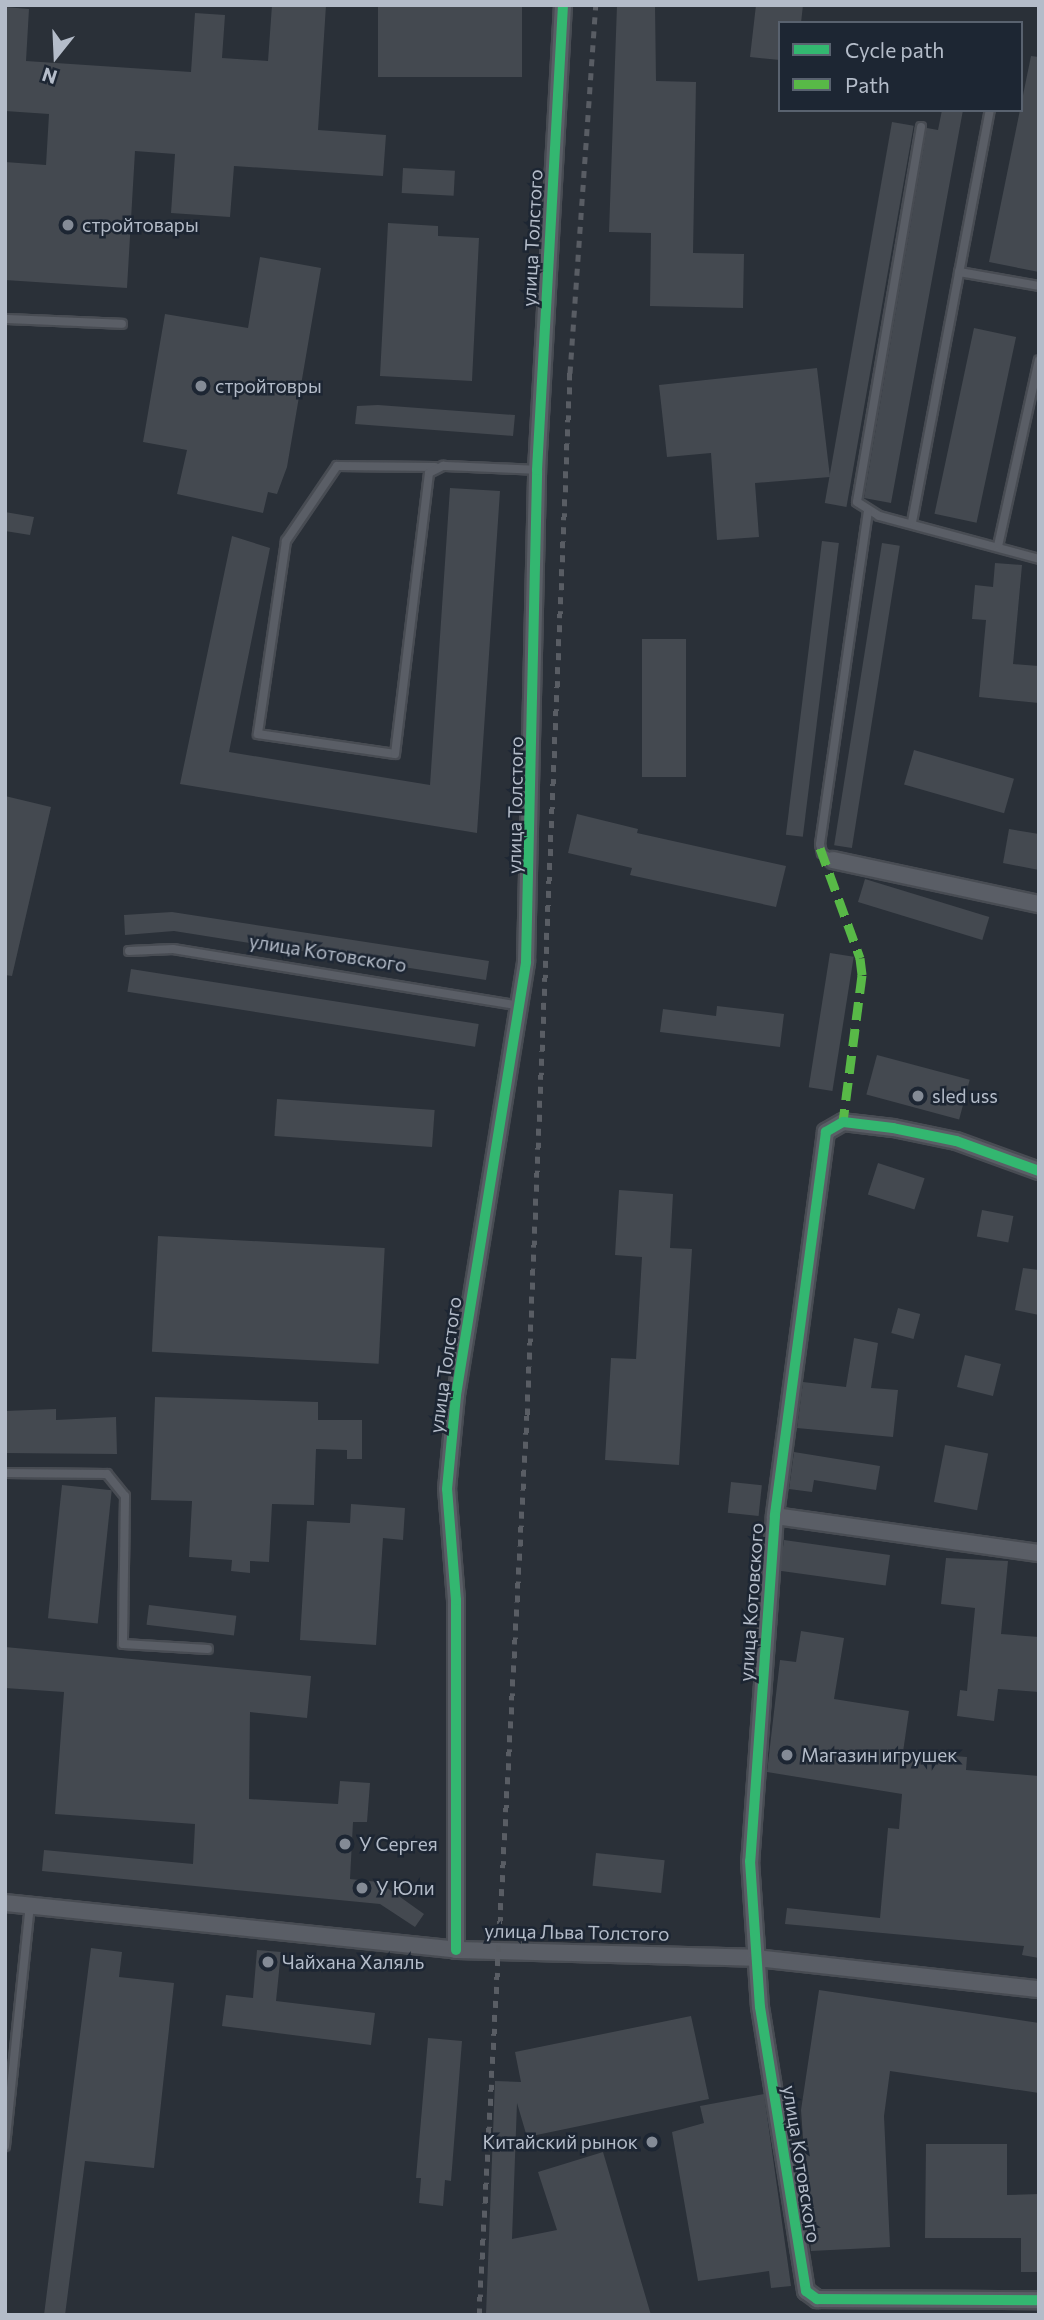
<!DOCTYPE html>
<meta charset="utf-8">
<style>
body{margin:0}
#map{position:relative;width:1044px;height:2320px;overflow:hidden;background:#2a3038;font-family:Commissioner,sans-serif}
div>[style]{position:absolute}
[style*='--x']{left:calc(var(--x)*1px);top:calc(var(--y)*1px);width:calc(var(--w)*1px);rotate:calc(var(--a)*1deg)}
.building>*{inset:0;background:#444950;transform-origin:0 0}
.roads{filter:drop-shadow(2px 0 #484c53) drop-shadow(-2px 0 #484c53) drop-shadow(0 2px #484c53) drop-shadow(0 -2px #484c53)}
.service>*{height:8px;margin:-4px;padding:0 4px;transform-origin:4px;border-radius:4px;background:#5a5e66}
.minor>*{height:16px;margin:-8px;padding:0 8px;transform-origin:8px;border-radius:8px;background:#5a5e66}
.rail>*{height:5px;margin-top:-2.5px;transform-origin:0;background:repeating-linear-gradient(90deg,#595d64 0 7px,transparent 0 14px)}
.quiet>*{height:9px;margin-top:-4.5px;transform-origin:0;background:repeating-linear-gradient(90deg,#58b947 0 18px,transparent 0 27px)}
.cycleway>*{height:10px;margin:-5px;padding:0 5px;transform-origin:5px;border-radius:5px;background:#33b770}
.dots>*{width:19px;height:19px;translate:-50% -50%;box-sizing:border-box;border:4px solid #1d2633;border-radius:50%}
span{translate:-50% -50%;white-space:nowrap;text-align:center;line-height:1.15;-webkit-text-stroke:5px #1d2633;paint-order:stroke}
.poi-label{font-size:19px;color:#b4bcc9}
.left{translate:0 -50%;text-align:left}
.right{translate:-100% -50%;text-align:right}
.street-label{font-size:19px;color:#b4bcc9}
.frame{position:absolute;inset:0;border:7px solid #b4bcc9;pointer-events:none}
.legend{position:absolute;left:778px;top:21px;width:245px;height:91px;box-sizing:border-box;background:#1d2633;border:2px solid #59626f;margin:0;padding:9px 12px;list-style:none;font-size:21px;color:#b4bcc9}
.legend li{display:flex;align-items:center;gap:14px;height:35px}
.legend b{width:35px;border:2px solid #59626f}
.north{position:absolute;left:21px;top:21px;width:70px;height:70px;-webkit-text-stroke:5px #1d2633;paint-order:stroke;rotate:198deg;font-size:19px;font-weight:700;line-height:28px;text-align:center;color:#b4bcc9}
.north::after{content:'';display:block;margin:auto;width:24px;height:32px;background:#b4bcc9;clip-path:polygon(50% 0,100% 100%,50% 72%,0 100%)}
</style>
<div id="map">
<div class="building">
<div style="clip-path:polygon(272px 5px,326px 5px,318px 130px,386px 135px,383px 176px,234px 166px,230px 217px,171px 213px,175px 154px,135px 151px,127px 288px,5px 280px,5px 162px,46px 165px,49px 114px,5px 111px,5px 7px,29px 9px,26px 61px,191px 72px,195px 13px,225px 15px,222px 58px,268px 61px)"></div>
<div style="left:378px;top:5px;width:144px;height:72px"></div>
<div style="clip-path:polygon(617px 5px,655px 5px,656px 81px,696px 82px,693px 253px,744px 254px,743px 308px,650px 306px,651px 233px,609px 232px)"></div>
<div style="clip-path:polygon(756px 5px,803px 5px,801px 23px,780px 23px,780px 60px,750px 57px)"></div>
<div style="clip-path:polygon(1031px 56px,1039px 57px,1039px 272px,989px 262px)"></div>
<div style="clip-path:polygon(942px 110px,963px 110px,891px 503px,864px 498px,927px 128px,938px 130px)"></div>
<div style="left:892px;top:122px;width:22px;height:387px;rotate:10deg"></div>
<div style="left:403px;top:168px;width:52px;height:25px;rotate:3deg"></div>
<div style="clip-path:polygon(388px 223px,438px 226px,438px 236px,479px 238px,472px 381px,380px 376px)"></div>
<div style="clip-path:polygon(260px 257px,321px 268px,287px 467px,277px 494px,268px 492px,263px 513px,177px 494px,187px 450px,143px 442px,165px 314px,248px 328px)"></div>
<div style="left:974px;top:328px;width:43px;height:190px;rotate:12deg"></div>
<div style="clip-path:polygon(817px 368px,830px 477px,755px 483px,759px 537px,717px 540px,711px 453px,667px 457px,659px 385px)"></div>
<div style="clip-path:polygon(378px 405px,515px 415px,513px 436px,355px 424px,357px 406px)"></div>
<div style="clip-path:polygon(450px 488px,500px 491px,477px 833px,180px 784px,232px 536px,270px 548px,229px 752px,430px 785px)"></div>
<div style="clip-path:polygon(5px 512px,34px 517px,30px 535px,5px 531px)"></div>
<div style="left:822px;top:541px;width:17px;height:296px;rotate:7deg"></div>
<div style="left:882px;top:543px;width:18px;height:306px;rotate:9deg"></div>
<div style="clip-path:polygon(995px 563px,1022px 565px,1013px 664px,1039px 666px,1039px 703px,979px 697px,986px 620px,972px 619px,975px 585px,993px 587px)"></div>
<div style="left:642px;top:639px;width:44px;height:138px"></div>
<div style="left:914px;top:750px;width:104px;height:36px;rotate:16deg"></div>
<div style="clip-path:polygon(5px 796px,51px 807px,12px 976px,5px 975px)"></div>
<div style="clip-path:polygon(577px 814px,638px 829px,637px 833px,786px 866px,776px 907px,630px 875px,632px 868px,568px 853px)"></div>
<div style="clip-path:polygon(1009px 829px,1039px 834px,1039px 870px,1003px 863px)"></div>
<div style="left:865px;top:879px;width:130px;height:24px;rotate:17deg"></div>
<div style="clip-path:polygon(172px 912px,489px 961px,486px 980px,174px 931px,125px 935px,124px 915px)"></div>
<div style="left:830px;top:953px;width:24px;height:136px;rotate:9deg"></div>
<div style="left:131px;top:969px;width:352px;height:23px;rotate:9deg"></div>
<div style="clip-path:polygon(717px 1006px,784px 1014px,780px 1047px,660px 1032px,663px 1009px,716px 1016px)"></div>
<div style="left:877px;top:1055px;width:96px;height:41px;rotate:15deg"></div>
<div style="left:277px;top:1099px;width:158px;height:37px;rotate:4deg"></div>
<div style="left:878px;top:1163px;width:49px;height:33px;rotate:18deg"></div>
<div style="clip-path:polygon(619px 1190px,673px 1194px,670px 1248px,692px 1249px,679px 1465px,605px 1460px,611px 1358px,636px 1359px,642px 1257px,615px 1255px)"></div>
<div style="left:982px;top:1210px;width:32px;height:27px;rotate:11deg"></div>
<div style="left:158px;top:1236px;width:227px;height:116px;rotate:3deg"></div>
<div style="clip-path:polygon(1023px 1268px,1039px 1270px,1039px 1315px,1015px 1310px)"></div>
<div style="left:898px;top:1308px;width:23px;height:26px;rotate:15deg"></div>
<div style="clip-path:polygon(854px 1338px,878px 1343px,871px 1388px,898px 1390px,893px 1437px,797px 1428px,803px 1382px,846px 1387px)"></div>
<div style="left:965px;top:1355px;width:37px;height:33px;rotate:14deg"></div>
<div style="clip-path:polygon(155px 1397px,318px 1402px,318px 1420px,362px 1420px,362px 1459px,347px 1459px,347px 1450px,316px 1449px,314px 1505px,272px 1504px,269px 1562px,250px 1561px,250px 1573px,231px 1571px,232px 1560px,189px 1557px,192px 1501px,151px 1500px)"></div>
<div style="clip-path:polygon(56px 1409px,56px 1420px,116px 1417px,117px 1454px,5px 1453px,5px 1411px)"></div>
<div style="left:945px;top:1445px;width:44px;height:58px;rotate:11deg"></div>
<div style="clip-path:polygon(794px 1452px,880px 1466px,876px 1490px,814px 1480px,812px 1492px,789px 1489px)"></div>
<div style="left:731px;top:1482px;width:31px;height:31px;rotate:6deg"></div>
<div style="left:62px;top:1485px;width:50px;height:134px;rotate:6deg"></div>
<div style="clip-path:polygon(351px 1504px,405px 1508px,403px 1540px,383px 1538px,376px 1645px,300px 1640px,307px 1521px,350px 1523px)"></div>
<div style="left:784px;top:1540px;width:107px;height:31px;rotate:8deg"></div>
<div style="clip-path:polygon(946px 1558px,1008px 1561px,1001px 1634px,1039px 1637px,1039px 1692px,998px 1689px,994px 1721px,957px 1716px,960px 1690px,967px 1691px,975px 1608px,941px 1604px)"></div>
<div style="left:149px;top:1605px;width:88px;height:20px;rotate:7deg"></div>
<div style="clip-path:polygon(801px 1631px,844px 1638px,834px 1699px,909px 1711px,903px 1752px,967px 1757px,966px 1770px,1039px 1776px,1039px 1958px,1022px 1955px,1024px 1946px,785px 1924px,787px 1908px,880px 1918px,888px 1828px,899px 1829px,902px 1794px,767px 1772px,780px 1660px,796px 1662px)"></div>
<div style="clip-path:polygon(5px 1647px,311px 1676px,307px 1718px,250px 1712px,249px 1799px,338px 1804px,340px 1781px,370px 1783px,367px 1822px,353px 1822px,350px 1879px,379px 1882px,424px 1914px,415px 1927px,380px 1904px,42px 1871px,44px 1850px,193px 1864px,195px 1824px,55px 1814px,64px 1692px,5px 1688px)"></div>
<div style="left:596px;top:1853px;width:69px;height:33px;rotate:6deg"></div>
<div style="clip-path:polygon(91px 1948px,122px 1952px,119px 1977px,174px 1983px,154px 2168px,85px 2161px,65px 2315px,44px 2315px)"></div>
<div style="clip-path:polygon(257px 1950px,281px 1952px,276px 2001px,375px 2013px,371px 2045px,222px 2026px,226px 1995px,253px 1998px)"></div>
<div style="clip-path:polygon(819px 1990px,1039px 2023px,1039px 2093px,890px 2071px,884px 2116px,890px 2247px,811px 2251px,801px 2110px)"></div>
<div style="clip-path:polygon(691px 2016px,709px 2099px,527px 2137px,517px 2103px,512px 2239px,557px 2230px,538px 2172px,603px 2152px,651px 2315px,486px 2315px,495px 2081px,521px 2082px,515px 2052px)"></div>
<div style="clip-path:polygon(428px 2038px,462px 2041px,451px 2181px,445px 2180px,443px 2206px,419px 2203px,421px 2178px,416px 2178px)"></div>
<div style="clip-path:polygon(764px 2094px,791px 2286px,771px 2288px,769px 2271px,698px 2281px,672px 2132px,704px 2123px,700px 2106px)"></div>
<div style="clip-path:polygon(926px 2144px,1007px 2144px,1007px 2195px,1039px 2194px,1039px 2272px,1021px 2272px,1021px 2238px,925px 2238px)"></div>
</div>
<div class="roads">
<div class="service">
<div style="--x:921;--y:127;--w:380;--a:99.7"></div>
<div style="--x:857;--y:502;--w:26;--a:32"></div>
<div style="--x:879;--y:516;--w:166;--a:15"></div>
<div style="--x:959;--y:272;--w:81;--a:9.9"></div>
<div style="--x:5;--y:319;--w:117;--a:2.4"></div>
<div style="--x:435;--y:467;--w:98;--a:-179.4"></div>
<div style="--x:337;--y:466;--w:91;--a:124.2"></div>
<div style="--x:286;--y:541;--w:195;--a:98.3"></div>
<div style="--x:258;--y:734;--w:138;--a:8.3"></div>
<div style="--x:395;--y:754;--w:283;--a:-83.1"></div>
<div style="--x:429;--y:473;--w:16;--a:-27"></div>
<div style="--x:443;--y:466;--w:94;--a:2.4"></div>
<div style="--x:912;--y:522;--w:419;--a:-79.3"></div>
<div style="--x:998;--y:546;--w:190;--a:-77.6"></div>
<div style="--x:833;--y:860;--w:13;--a:-148"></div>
<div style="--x:822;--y:853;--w:9;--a:-103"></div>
<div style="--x:820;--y:844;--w:335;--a:-81.8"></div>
<div style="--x:129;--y:951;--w:44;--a:-2.6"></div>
<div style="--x:173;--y:949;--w:352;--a:9.3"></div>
<div style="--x:5;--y:1473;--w:102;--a:0.6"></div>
<div style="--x:107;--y:1474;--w:28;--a:51"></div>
<div style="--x:125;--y:1496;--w:148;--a:90.8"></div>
<div style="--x:123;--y:1644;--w:85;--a:3.4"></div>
<div style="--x:5;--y:2146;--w:242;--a:-84.1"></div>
</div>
<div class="minor">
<div style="--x:833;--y:860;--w:211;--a:12.1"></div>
<div style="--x:1039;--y:1171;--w:88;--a:-160.1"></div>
<div style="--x:956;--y:1141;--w:64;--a:-168.3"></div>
<div style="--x:893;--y:1128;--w:50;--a:-173.2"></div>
<div style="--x:843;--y:1122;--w:20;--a:150"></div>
<div style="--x:826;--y:1132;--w:387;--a:97.6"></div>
<div style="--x:775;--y:1516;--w:346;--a:94.1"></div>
<div style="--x:750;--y:1861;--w:146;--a:86.1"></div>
<div style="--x:760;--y:2007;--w:288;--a:80.8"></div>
<div style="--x:806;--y:2291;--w:14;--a:36"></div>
<div style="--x:817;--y:2299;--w:222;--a:0.3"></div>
<div style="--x:775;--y:1516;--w:267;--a:8"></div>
<div style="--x:5;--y:1903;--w:453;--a:5.9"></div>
<div style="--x:456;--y:1950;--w:300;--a:1.5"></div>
<div style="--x:756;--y:1958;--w:285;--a:6.3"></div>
<div style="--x:456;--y:1950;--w:350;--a:-90"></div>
<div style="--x:456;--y:1600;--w:111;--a:-94.6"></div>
<div style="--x:447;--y:1489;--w:94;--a:-84.5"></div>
<div style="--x:456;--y:1395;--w:439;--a:-80.8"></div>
<div style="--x:526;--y:962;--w:492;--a:-88.7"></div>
<div style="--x:537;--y:470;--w:466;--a:-86.8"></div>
</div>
</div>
<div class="rail">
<div style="--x:479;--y:2315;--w:901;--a:-86.95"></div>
<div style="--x:527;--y:1415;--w:1043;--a:-87.64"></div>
<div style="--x:570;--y:373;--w:369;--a:-86"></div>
</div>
<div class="quiet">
<div style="--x:820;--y:848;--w:117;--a:70"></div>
<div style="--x:860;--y:958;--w:17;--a:83"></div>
<div style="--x:862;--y:975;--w:148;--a:97.4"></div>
</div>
<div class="cycleway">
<div style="--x:1039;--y:1171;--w:88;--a:-160.1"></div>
<div style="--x:956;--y:1141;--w:64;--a:-168.3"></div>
<div style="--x:893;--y:1128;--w:50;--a:-173.2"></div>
<div style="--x:843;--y:1122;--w:20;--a:150"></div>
<div style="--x:826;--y:1132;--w:387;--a:97.6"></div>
<div style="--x:775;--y:1516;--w:346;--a:94.1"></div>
<div style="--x:750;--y:1861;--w:146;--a:86.1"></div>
<div style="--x:760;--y:2007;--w:288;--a:80.8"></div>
<div style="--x:806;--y:2291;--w:14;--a:36"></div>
<div style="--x:817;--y:2299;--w:222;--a:0.3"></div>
<div style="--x:456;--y:1950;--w:350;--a:-90"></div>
<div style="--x:456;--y:1600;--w:111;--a:-94.6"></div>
<div style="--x:447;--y:1489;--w:94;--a:-84.5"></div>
<div style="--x:456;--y:1395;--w:439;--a:-80.8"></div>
<div style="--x:526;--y:962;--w:492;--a:-88.7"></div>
<div style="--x:537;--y:470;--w:466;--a:-86.8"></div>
</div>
<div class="dots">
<div style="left:68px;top:225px;background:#848b96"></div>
<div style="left:201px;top:386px;background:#848b96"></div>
<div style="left:918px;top:1096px;background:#848b96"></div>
<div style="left:787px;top:1755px;background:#848b96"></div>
<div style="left:345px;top:1844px;background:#848b96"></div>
<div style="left:362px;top:1888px;background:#848b96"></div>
<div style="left:268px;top:1962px;background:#848b96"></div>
<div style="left:652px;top:2142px;background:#848b96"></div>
</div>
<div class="poi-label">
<span class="left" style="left:82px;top:225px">стройтовары</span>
<span class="left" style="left:215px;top:386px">стройтовры</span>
<span class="left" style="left:932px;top:1096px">sled uss</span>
<span class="left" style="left:801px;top:1755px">Магазин игрушек</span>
<span class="left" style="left:359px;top:1844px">У Сергея</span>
<span class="left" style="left:376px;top:1888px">У Юли</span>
<span class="left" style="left:282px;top:1962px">Чайхана Халяль</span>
<span class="right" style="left:638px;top:2142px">Китайский рынок</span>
</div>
<div class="street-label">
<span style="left:532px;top:238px;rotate:-87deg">улица Толстого</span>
<span style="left:515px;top:805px;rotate:-89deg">улица Толстого</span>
<span style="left:328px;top:953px;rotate:9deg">улица Котовского</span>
<span style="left:445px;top:1365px;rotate:-82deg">улица Толстого</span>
<span style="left:751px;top:1602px;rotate:-86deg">улица Котовского</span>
<span style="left:577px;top:1932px;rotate:1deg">улица Льва Толстого</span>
<span style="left:802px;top:2164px;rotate:81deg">улица Котовского</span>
</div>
<div class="frame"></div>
<ul class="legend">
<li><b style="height:9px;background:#33b770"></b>Cycle path</li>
<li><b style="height:9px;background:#58b947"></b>Path</li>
</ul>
<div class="north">N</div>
</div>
